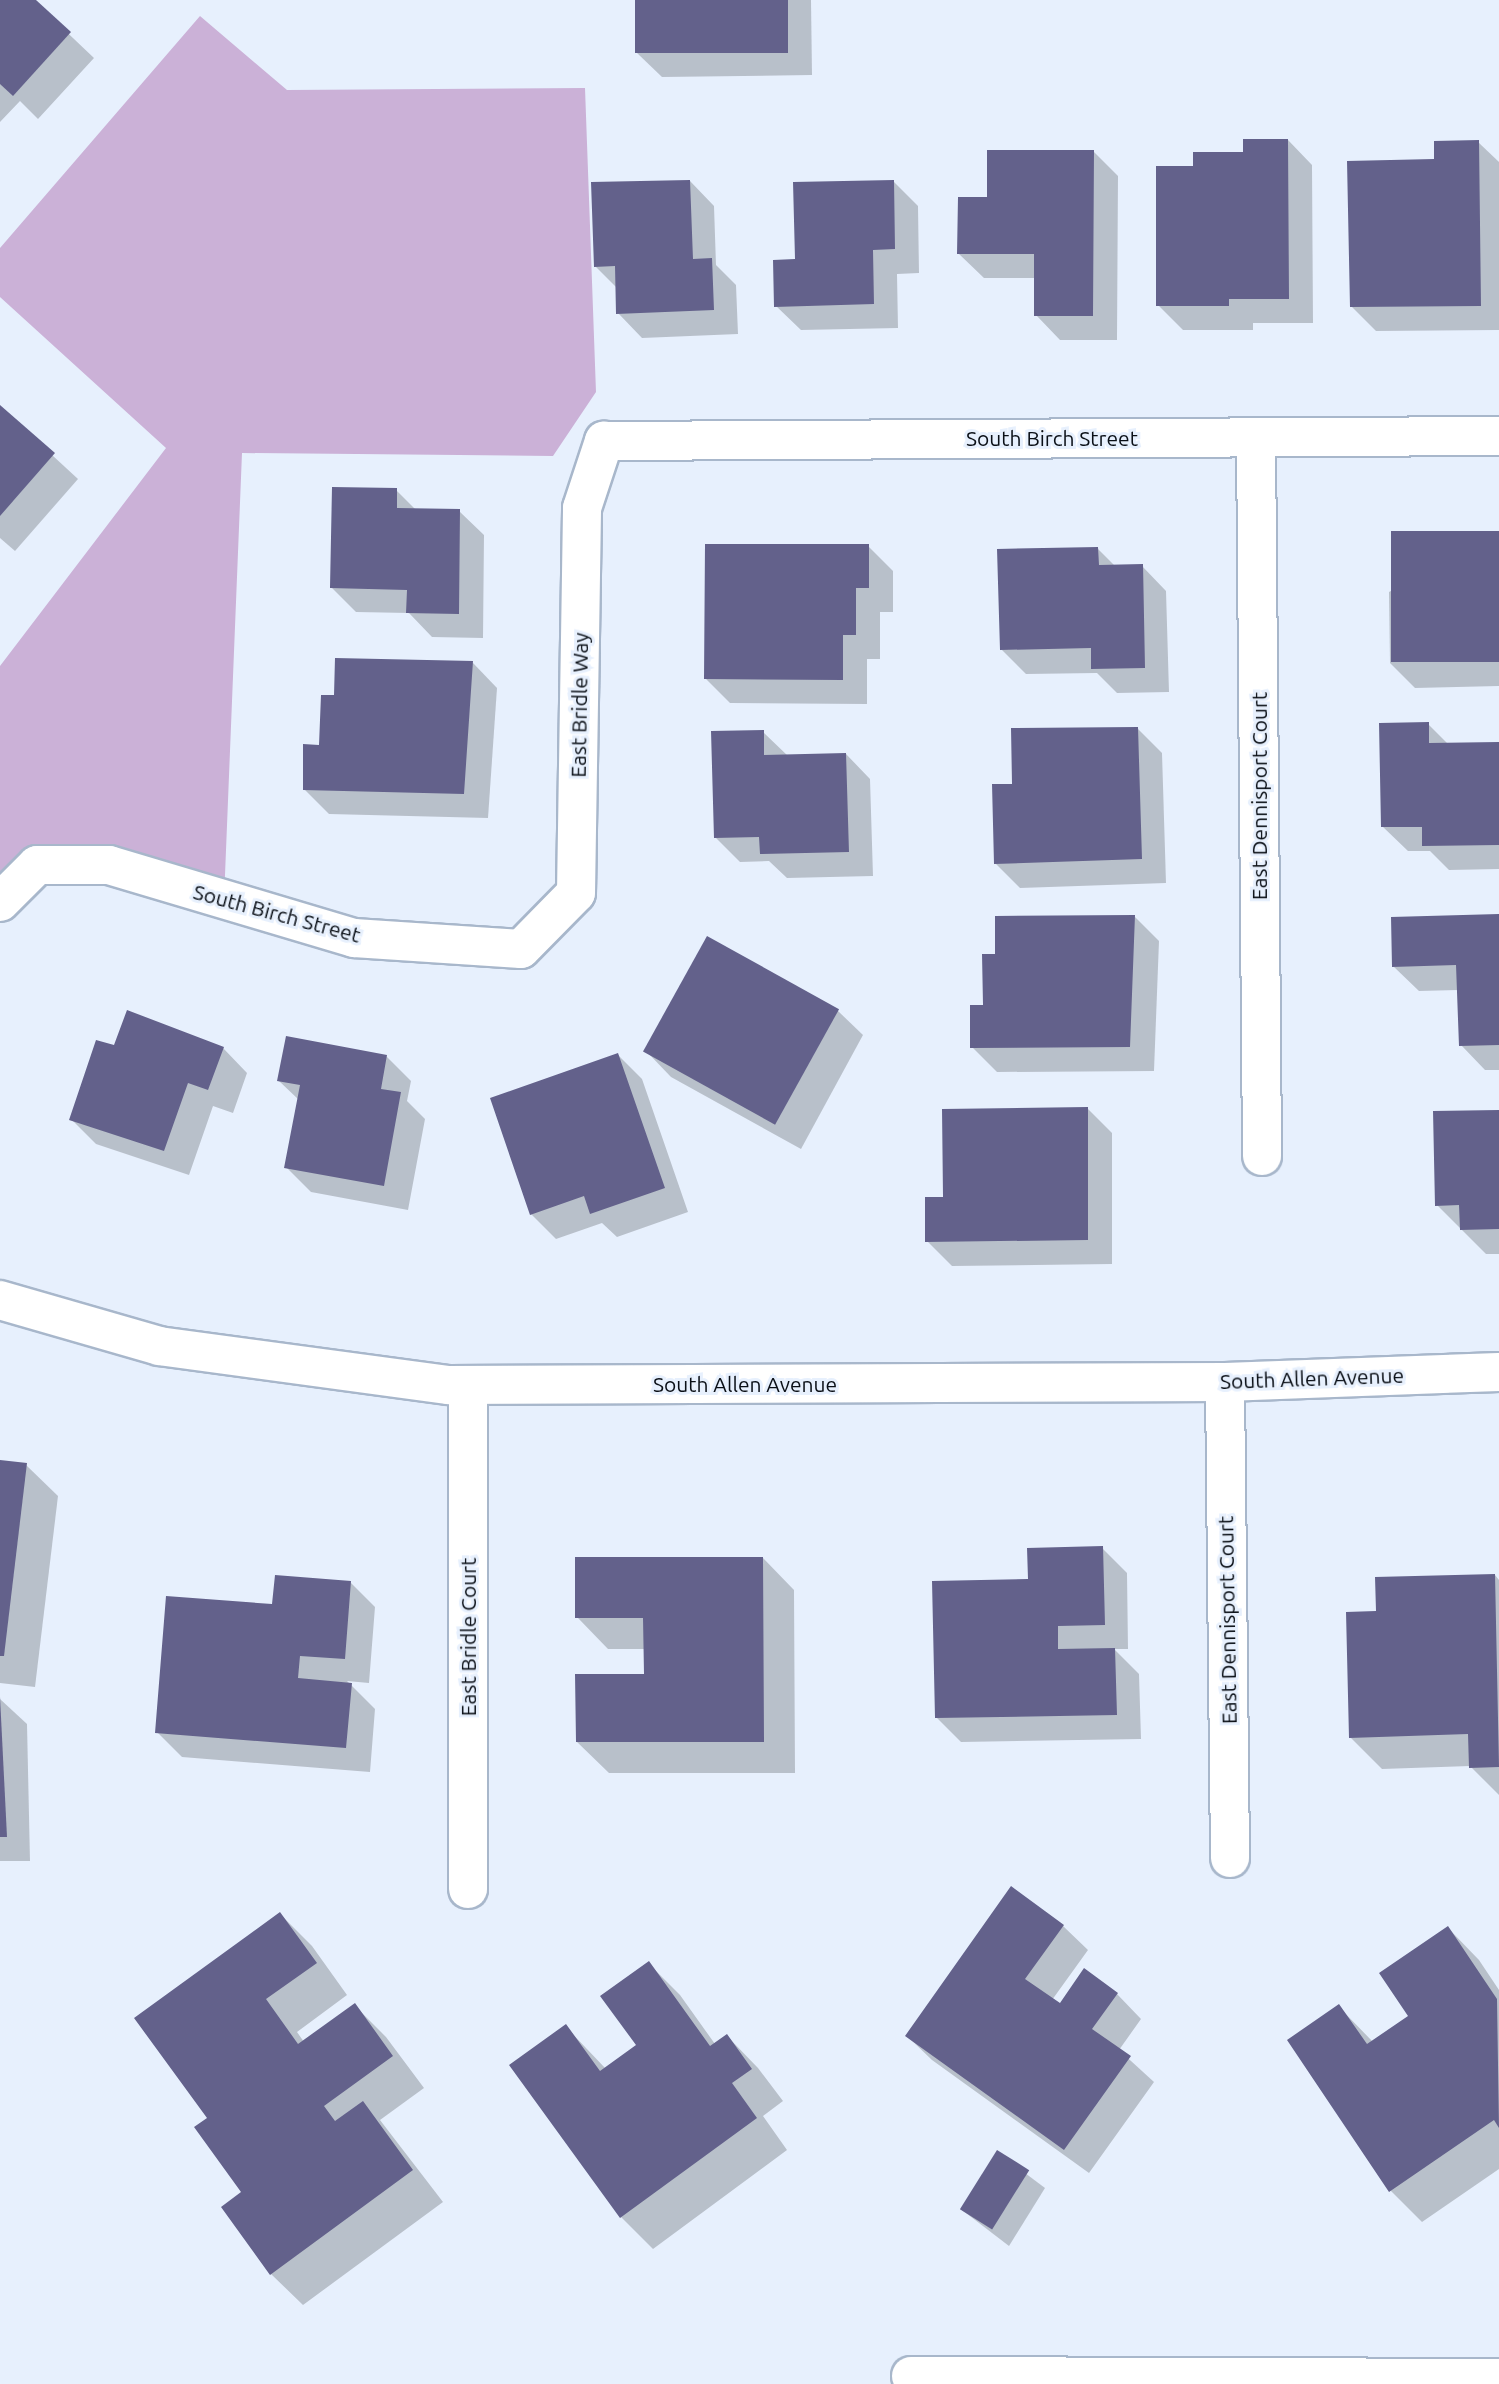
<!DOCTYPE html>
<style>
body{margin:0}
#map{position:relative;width:1499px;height:2384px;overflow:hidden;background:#e7f0fd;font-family:Ubuntu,sans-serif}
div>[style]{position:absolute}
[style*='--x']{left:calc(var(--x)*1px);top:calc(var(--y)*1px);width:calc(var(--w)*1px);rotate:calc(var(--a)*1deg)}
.green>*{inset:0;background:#cbb1d7}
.shadow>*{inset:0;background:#0003}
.building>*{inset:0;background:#63618b;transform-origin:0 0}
.roads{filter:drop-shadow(2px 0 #a8b7cb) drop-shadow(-2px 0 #a8b7cb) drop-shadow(0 2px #a8b7cb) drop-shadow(0 -2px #a8b7cb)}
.minor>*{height:38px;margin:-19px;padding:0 19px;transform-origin:19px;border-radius:19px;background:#fff}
.tertiary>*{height:38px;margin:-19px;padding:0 19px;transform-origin:19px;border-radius:19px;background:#fff}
span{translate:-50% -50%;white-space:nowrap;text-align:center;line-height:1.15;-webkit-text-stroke:6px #e7f0fd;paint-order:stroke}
.street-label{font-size:21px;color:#0a0f16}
</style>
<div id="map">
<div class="green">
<div style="clip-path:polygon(200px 16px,287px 90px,585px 88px,596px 392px,553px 456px,242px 453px,224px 900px,37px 865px,0 902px,0 666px,166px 448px,0 297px,0 248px)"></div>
</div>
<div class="shadow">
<div style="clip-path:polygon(0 0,33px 0,94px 58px,38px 119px,20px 101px,0 122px)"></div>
<div style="clip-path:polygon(637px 0,811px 0,812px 75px,662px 77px,637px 53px)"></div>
<div style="clip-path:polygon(1288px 140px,1312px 165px,1313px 323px,1253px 323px,1253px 330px,1183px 330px,1158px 305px,1195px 168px)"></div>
<div style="clip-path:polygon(1478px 142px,1499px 162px,1499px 330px,1376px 331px,1351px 306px,1436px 161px)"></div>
<div style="clip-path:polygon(1093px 151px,1118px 176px,1117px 340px,1060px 340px,1036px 315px,1036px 278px,984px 278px,959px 254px,989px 198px)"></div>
<div style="clip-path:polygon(690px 181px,714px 206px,716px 265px,736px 285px,738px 334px,642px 338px,618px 313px,617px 288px,595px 266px)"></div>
<div style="clip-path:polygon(893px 181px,918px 206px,919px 273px,897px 274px,898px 328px,801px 330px,776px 306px,797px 261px)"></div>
<div style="clip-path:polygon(0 407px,78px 479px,15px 551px,0 538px)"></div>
<div style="clip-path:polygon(396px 490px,416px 510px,459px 511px,484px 535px,483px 638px,432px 637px,409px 613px,356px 612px,332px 588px)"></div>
<div style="clip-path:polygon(1499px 533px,1499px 686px,1415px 688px,1390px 663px,1389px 592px)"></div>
<div style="clip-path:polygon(868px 546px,893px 571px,893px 612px,880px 612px,880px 659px,867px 659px,867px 704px,730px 703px,705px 678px)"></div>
<div style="clip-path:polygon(1098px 549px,1116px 567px,1142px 566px,1166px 591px,1169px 692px,1117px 693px,1097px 673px,1026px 674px,1002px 650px)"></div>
<div style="clip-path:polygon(473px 663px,497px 688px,488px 818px,329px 814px,304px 789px,335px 697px)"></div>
<div style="clip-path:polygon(1428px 724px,1449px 745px,1499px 744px,1499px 869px,1449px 870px,1430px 851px,1408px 851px,1383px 827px)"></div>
<div style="clip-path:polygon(1137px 728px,1162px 753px,1166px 883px,1020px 888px,995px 863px,1014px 786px)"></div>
<div style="clip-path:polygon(763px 732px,788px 756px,846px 754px,870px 779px,873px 876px,787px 878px,769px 861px,740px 862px,715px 837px)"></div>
<div style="clip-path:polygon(1134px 916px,1159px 941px,1154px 1071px,997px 1072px,972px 1047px,997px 956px)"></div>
<div style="clip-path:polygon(1499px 916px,1499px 1070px,1485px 1070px,1461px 1045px,1458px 990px,1419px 991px,1394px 967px)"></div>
<div style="clip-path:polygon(707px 938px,838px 1011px,863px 1035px,801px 1149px,671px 1077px,647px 1052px)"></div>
<div style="clip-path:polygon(115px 1047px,223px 1048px,247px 1073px,233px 1113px,213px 1106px,189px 1175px,96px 1144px,71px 1119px)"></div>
<div style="clip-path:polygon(618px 1055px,642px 1079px,688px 1212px,617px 1237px,602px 1223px,556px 1239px,531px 1214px)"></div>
<div style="clip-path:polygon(386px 1056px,411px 1081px,407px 1101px,425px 1119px,408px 1210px,311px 1192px,286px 1167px,299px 1100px,279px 1081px)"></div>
<div style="clip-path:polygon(1088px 1109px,1112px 1133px,1112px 1264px,952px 1266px,927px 1241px,945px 1198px)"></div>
<div style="clip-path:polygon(1499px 1112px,1499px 1254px,1486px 1254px,1437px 1205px)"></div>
<div style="clip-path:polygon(0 1461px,26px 1465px,58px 1496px,35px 1687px,0 1683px)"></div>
<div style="clip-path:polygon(1102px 1548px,1127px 1573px,1128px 1649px,1114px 1649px,1139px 1674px,1141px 1739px,961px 1742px,936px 1717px,1030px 1581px)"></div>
<div style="clip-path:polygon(763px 1558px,794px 1590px,795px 1773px,609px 1773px,577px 1742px,646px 1676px,645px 1649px,608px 1649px,577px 1617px)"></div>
<div style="clip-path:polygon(1495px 1575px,1499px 1580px,1499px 1795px,1470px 1766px,1382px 1769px,1350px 1737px,1378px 1613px)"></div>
<div style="clip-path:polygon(350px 1582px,375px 1607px,369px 1683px,347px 1681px,375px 1709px,370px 1772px,182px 1757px,157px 1732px,274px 1606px)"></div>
<div style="clip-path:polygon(0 1699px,27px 1724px,30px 1861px,0 1861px)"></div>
<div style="clip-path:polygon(280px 1914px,312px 1946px,347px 1995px,297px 2032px,304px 2042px,354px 2005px,386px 2037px,424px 2088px,380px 2120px,443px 2202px,303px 2305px,271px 2274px,244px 2193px,209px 2118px)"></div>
<div style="clip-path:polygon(1063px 1926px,1088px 1950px,1052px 2000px,1060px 2006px,1117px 1994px,1141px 2019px,1119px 2050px,1154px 2082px,1089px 2173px,932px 2060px,907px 2036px)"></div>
<div style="clip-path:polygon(1448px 1928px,1479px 1960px,1499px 1990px,1499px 2169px,1422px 2222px,1390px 2190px,1338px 2006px,1373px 2042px,1410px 2017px)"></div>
<div style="clip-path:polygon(648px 1963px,680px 1995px,715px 2044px,727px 2036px,758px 2068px,783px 2101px,763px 2116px,787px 2150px,653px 2249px,621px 2217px,565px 2026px,606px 2069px,639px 2045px)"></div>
<div style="clip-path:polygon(997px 2152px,1045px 2188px,1009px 2246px,962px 2210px)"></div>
</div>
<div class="building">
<div style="clip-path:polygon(0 0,36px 0,71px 32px,13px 96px,0 84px)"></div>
<div style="left:635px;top:0;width:153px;height:53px"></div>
<div style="clip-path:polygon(1243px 139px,1288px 139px,1289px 299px,1229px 299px,1229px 306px,1156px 306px,1156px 166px,1193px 166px,1193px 152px,1243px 152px)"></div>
<div style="clip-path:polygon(1479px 140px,1481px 306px,1350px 307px,1347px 161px,1434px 159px,1434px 141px)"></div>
<div style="clip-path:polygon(987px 150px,1094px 150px,1093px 316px,1034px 316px,1034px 254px,957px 254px,958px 197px,987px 197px)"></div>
<div style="clip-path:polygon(690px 180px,693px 259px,712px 258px,714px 310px,616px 314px,615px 266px,594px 267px,591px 182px)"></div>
<div style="clip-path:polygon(894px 180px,895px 249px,873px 250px,874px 304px,774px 307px,773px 260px,795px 259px,793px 182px)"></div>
<div style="clip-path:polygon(0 405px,55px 453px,0 516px)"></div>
<div style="clip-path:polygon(332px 487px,397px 488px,397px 508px,460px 509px,459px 614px,406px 613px,407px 590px,330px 588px)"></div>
<div style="left:1499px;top:531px;width:131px;height:108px;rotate:90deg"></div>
<div style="clip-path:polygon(705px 544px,869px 544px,869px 588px,856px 588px,856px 635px,843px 635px,843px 680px,704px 679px)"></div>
<div style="clip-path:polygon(1098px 547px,1099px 565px,1143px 564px,1145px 668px,1091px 669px,1091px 648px,1000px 650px,997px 549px)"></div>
<div style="clip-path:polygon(335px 658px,473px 661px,464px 794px,303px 790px,303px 744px,319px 745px,321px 695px,334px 695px)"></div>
<div style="clip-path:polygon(1429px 722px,1429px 743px,1499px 742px,1499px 845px,1422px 846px,1422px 827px,1381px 827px,1379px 723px)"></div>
<div style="clip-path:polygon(1138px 727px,1142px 859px,994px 864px,992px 784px,1012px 784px,1011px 728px)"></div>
<div style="clip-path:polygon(764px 730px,764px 755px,846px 753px,849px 852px,760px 854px,759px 837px,714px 838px,711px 731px)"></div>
<div style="clip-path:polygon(1499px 914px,1499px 1045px,1459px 1046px,1456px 965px,1392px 967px,1391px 917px)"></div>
<div style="clip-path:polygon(1135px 915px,1130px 1047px,970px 1048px,970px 1005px,983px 1005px,982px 954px,995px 954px,995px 916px)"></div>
<div style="left:707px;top:936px;width:151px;height:132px;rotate:29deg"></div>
<div style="clip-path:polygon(127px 1010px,224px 1047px,208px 1090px,188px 1083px,164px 1151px,69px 1120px,96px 1040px,114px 1045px)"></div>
<div style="clip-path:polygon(286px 1036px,387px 1055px,381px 1089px,401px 1092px,384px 1186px,284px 1168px,300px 1085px,277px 1081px)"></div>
<div style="clip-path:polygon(618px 1053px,665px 1188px,590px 1214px,584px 1196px,530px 1215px,490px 1098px)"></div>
<div style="clip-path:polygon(1088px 1107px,1088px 1240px,925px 1242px,925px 1197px,943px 1197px,942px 1109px)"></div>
<div style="clip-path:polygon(1499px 1110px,1499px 1229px,1460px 1230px,1459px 1205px,1435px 1206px,1433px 1111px)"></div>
<div style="clip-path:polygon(0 1460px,27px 1463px,4px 1656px,0 1656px)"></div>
<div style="clip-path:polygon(1103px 1546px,1105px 1625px,1058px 1626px,1058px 1649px,1115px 1648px,1117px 1715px,935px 1718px,932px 1581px,1028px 1579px,1027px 1548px)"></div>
<div style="clip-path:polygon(575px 1557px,763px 1557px,764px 1742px,576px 1742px,575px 1674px,644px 1674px,643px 1618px,575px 1618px)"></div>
<div style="clip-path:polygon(1495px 1574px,1499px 1767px,1469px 1768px,1468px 1734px,1349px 1738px,1346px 1612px,1376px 1611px,1375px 1577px)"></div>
<div style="clip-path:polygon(275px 1575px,351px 1581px,345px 1659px,300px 1656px,298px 1678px,352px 1683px,346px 1748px,155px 1733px,166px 1596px,272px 1604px)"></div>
<div style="clip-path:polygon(0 1697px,7px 1837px,0 1837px)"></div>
<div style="clip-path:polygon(1011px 1886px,1064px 1925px,1025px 1979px,1060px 2003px,1084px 1968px,1118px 1993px,1092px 2029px,1131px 2056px,1064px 2150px,905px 2036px)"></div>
<div style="clip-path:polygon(280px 1912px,317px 1963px,266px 1999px,298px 2044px,355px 2003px,393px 2056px,324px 2106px,335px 2121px,363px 2101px,413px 2170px,270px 2275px,221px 2207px,241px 2192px,194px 2127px,207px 2118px,134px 2018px)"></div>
<div style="clip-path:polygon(1448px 1926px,1497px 1999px,1499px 2128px,1494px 2120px,1389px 2192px,1287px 2040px,1339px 2004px,1367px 2044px,1408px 2016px,1379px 1973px)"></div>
<div style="clip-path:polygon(649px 1961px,710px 2046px,727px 2034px,752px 2069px,732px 2083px,757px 2118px,620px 2218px,509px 2065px,566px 2024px,600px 2071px,636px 2045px,600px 1996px)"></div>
<div style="left:997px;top:2150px;width:38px;height:70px;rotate:32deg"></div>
</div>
<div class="roads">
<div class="minor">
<div style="--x:1256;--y:437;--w:719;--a:89.52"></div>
<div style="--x:0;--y:902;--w:52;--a:-45"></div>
<div style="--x:37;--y:865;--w:72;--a:0"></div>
<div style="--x:109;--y:865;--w:256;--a:16.6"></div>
<div style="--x:354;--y:938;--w:167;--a:3.8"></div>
<div style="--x:521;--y:949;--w:78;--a:-45.5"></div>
<div style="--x:576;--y:893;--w:385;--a:-89.1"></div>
<div style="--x:582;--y:508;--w:71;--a:-71.8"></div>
<div style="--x:604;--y:441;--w:895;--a:-0.32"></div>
<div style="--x:1225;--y:1382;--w:476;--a:89.4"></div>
<div style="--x:468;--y:1385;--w:504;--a:90"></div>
<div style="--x:911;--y:2376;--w:588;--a:0.19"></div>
</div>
<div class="tertiary">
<div style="--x:0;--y:1300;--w:166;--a:16.1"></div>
<div style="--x:159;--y:1346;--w:292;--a:7.7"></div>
<div style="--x:448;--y:1385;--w:777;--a:-0.22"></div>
<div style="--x:1225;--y:1382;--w:274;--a:-2.1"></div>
</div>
</div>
<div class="street-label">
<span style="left:1052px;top:438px">South Birch Street</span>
<span style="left:579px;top:705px;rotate:-89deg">East Bridle Way</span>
<span style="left:1259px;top:796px;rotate:-90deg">East Dennisport Court</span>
<span style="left:277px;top:913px;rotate:15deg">South Birch Street</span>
<span style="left:1312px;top:1378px;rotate:-2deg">South Allen Avenue</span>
<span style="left:745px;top:1384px">South Allen Avenue</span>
<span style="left:1227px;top:1620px;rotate:-91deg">East Dennisport Court</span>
<span style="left:468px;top:1637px;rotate:-90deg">East Bridle Court</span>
</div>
</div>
